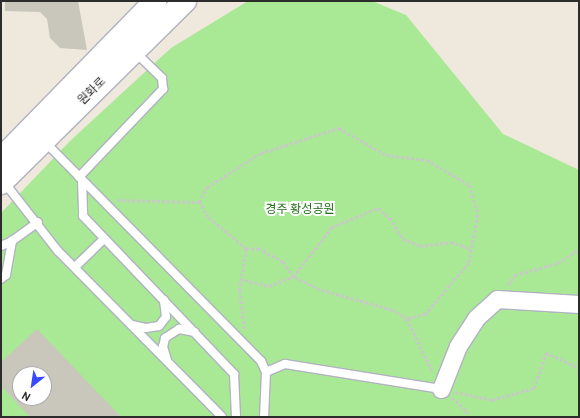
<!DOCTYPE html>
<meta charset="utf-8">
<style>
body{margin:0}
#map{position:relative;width:580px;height:418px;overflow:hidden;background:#eee8dd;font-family:Overpass,"Noto Sans KR",sans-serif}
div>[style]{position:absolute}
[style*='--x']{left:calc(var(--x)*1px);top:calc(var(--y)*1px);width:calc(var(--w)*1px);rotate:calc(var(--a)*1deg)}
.green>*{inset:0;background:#a9e995}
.building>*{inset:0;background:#c9c6bb}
.path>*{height:2.5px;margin-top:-1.25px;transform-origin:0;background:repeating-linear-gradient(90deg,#c8c8c8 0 3px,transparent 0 5px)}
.roads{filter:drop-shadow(1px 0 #b1b2c0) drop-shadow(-1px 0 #b1b2c0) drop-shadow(0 1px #b1b2c0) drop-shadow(0 -1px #b1b2c0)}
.service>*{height:8px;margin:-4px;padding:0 4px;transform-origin:4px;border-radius:4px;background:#fff}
.minor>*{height:17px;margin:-8.5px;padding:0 8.5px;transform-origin:8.5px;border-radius:8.5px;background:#fff}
.secondary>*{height:22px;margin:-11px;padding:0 11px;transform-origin:11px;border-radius:11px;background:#fff}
span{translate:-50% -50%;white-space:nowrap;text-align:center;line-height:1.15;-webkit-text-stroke:4px #fff;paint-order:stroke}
.street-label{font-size:12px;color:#2c2c2c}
.park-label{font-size:12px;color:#1e7014}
.frame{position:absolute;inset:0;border:2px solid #2c2c2c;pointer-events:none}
.north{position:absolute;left:12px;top:366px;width:40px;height:40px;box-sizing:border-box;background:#fff;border:1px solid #ababab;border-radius:50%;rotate:210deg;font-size:11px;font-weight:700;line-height:16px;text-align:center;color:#2c2c2c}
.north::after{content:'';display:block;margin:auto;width:14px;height:18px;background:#394bff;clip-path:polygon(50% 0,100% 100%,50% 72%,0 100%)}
</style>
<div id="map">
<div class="green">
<div style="clip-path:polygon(evenodd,248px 1px,372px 1px,406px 15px,503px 134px,579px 170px,579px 417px,1px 417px,1px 213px,70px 141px,171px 48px,248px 1px,20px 374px,44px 374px,44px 398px,20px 398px,20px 374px)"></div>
</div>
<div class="building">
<div style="clip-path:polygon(5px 1px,78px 1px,87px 50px,60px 48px,50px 38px,47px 19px,40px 12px,5px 11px)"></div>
<div style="clip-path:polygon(evenodd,37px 329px,121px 417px,30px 417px,1px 386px,1px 362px,37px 329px,20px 374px,44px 374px,44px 398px,20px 398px,20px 374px)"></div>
</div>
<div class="path">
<div style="--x:339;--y:128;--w:54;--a:29.9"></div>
<div style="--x:386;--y:155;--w:41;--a:7"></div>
<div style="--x:427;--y:160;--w:50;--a:30.2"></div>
<div style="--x:470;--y:185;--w:31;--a:75"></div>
<div style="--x:478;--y:215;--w:49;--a:100.6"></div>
<div style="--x:469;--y:263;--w:67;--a:130.1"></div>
<div style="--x:426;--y:314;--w:20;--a:165"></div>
<div style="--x:407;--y:319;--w:17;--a:-149"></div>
<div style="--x:392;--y:310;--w:75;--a:-164.5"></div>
<div style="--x:320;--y:290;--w:30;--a:-154"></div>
<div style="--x:293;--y:277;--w:18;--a:-124"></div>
<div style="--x:283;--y:262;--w:27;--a:-152"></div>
<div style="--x:259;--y:249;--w:13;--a:180"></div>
<div style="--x:246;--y:249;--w:50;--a:-139.9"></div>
<div style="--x:208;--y:217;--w:17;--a:-121"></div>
<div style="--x:199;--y:202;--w:17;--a:-62"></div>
<div style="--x:207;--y:187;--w:64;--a:-32.2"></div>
<div style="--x:261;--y:153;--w:82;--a:-17.8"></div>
<div style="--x:117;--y:200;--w:82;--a:1.4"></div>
<div style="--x:240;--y:279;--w:30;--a:14"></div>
<div style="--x:269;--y:286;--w:26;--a:-21"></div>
<div style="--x:293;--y:277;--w:63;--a:-52"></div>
<div style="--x:332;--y:227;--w:50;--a:-22.4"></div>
<div style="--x:378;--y:208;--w:16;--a:40"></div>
<div style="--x:390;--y:218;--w:25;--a:58"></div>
<div style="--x:403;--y:239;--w:18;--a:22"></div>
<div style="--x:420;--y:246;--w:31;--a:-7"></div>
<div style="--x:451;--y:242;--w:21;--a:19"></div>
<div style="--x:508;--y:285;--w:12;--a:-55"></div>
<div style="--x:515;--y:275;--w:45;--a:-15.6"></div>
<div style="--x:558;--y:263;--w:25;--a:-34"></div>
<div style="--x:407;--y:319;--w:57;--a:63.9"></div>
<div style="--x:244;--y:329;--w:38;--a:-97"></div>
<div style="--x:239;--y:291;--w:43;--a:-80.5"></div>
<div style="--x:579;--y:367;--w:10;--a:90"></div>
<div style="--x:455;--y:392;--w:38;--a:12"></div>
<div style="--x:492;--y:400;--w:44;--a:-15.9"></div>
<div style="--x:534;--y:388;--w:37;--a:-71"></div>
<div style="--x:546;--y:353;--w:35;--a:24"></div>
<div style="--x:452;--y:398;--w:20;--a:41"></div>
<div style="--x:467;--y:411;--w:6;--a:108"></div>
</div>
<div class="roads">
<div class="service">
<div style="--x:45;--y:142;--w:308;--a:45.4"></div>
<div style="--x:261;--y:361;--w:12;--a:66"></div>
<div style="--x:266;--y:372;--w:45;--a:92.5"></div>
<div style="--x:79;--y:177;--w:122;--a:-46.3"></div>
<div style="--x:163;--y:89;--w:11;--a:-95"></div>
<div style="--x:162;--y:78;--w:39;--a:-136"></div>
<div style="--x:82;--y:181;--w:35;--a:88"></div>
<div style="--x:83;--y:216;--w:219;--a:46.3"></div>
<div style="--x:234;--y:374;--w:43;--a:87.3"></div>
<div style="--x:4;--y:182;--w:88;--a:52"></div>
<div style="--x:58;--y:251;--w:233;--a:45.3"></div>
<div style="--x:1;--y:246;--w:12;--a:-24"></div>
<div style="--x:75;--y:267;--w:40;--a:-44"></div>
<div style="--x:1;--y:279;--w:6;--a:-39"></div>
<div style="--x:6;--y:275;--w:35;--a:-80"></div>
<div style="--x:12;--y:241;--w:32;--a:-36"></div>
<div style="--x:132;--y:325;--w:14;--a:12"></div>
<div style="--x:146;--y:328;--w:13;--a:-9"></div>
<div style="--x:159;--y:326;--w:11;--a:-52"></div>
<div style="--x:166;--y:317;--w:17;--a:-97"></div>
<div style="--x:167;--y:360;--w:14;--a:-107"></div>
<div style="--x:163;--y:347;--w:9;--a:-77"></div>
<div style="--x:165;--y:338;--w:17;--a:-33"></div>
<div style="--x:179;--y:329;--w:16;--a:11"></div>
<div style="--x:266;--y:372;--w:21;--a:-23"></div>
<div style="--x:285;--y:364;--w:158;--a:9.1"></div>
</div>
<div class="minor">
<div style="--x:441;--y:389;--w:46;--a:-68.4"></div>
<div style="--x:458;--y:346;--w:33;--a:-57"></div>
<div style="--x:476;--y:318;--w:28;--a:-42"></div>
<div style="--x:497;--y:299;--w:82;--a:3.5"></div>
</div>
<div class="secondary">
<div style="--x:1;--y:159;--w:221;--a:-45.7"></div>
<div style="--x:1;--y:183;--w:259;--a:-44.7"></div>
</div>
</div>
<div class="street-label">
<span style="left:93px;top:92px;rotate:-45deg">원화로</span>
</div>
<div class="park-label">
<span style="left:300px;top:211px">경주 황성공원</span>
</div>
<div class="frame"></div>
<div class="north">N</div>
</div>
